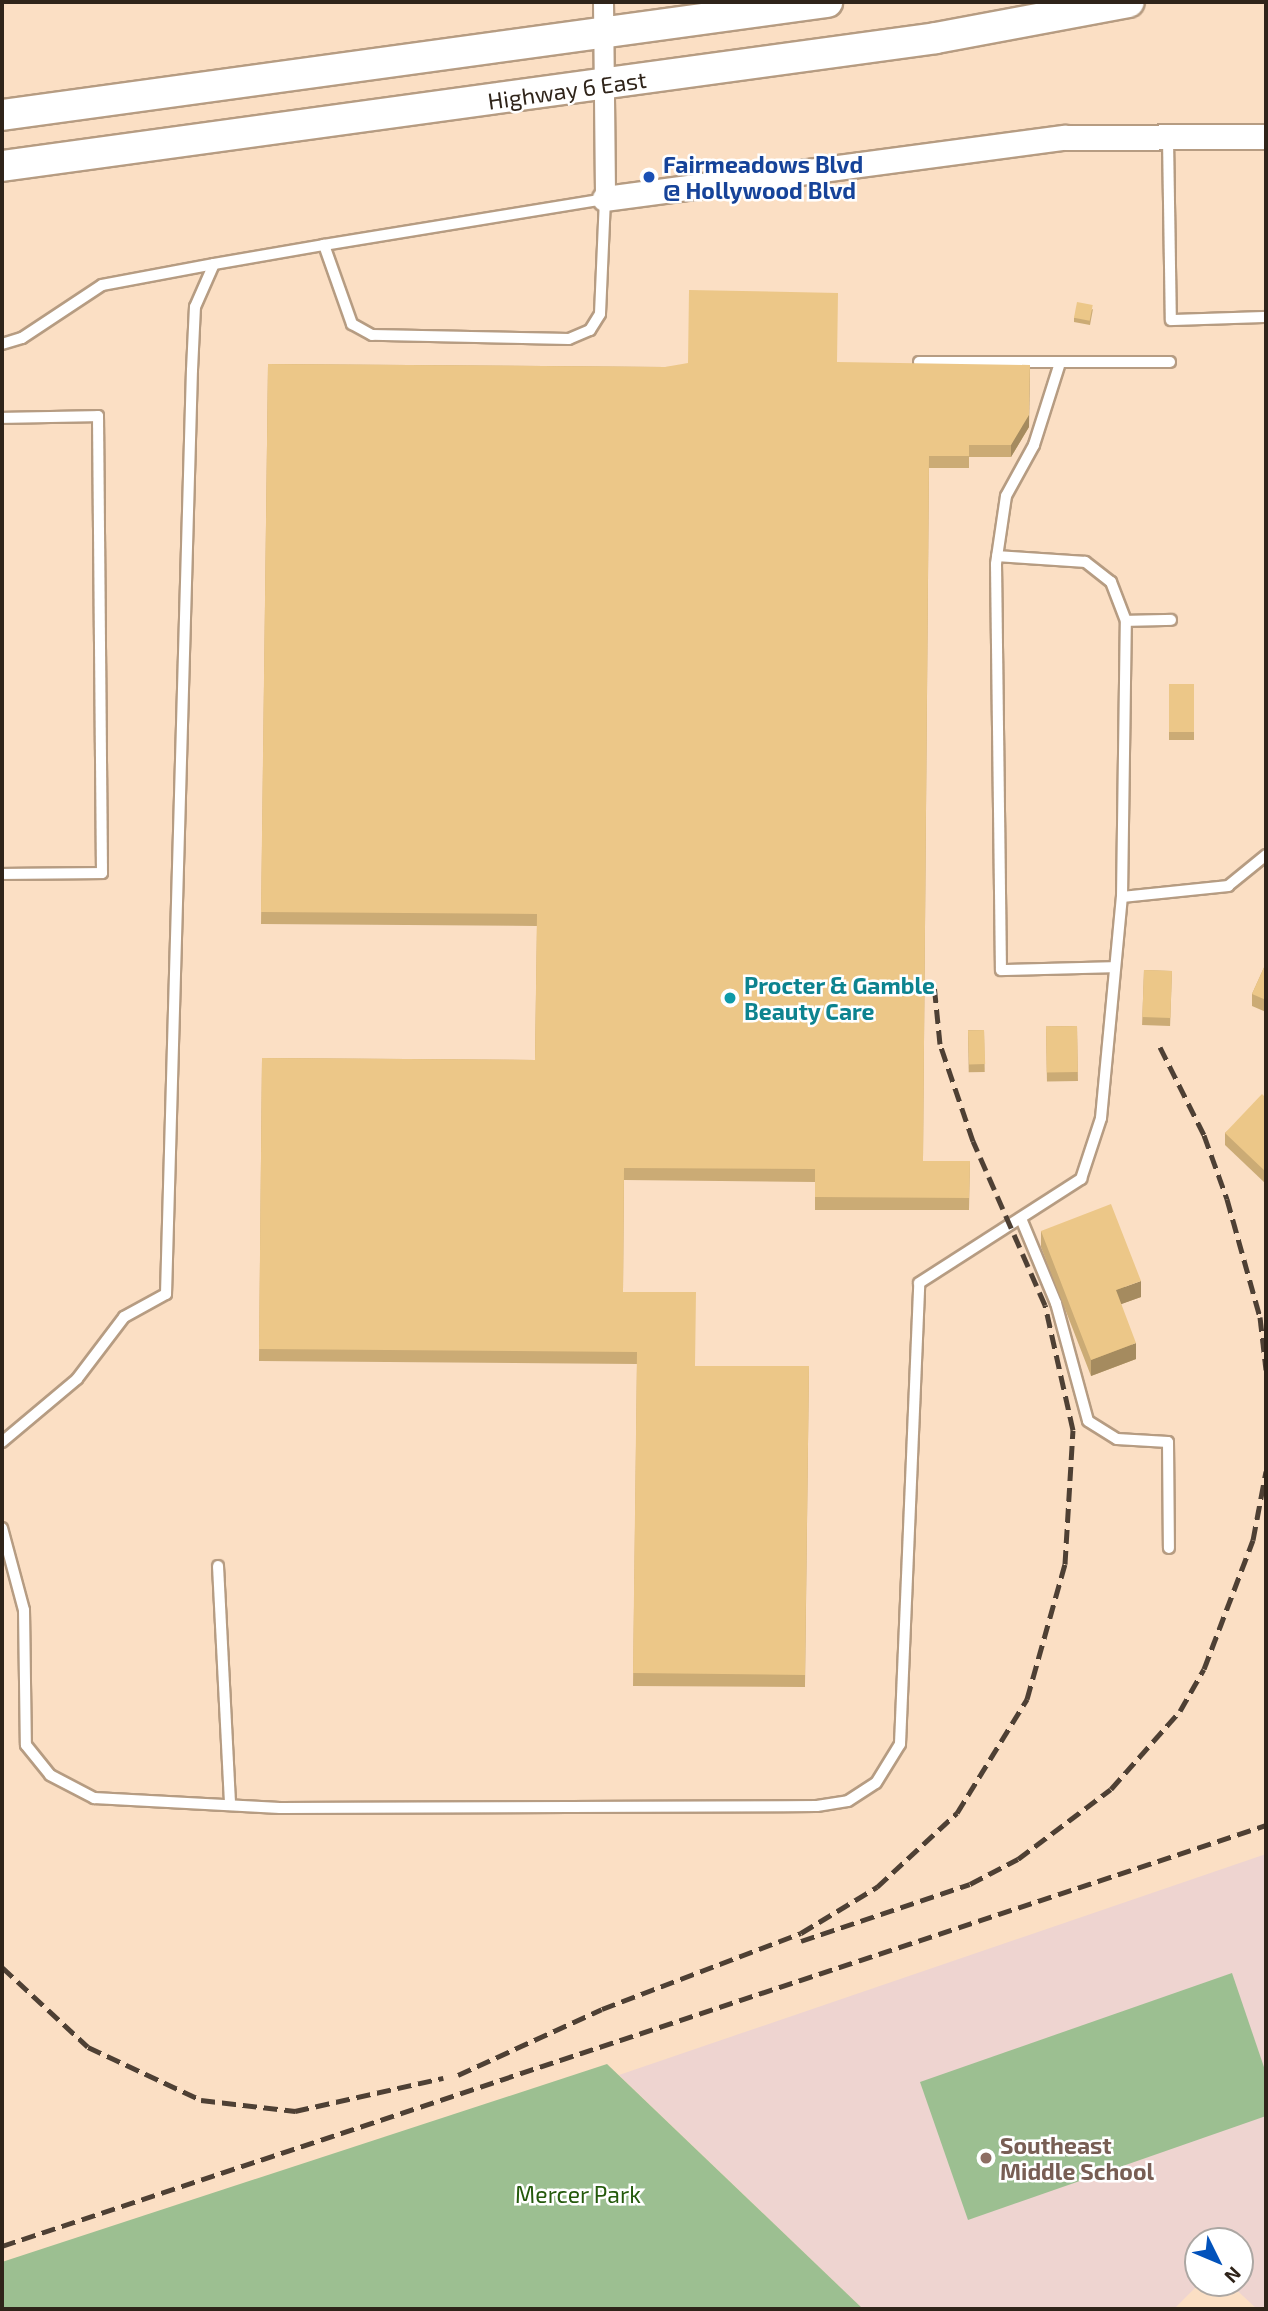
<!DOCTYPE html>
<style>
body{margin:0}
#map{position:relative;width:1268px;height:2311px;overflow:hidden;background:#fbdfc4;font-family:"Exo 2",sans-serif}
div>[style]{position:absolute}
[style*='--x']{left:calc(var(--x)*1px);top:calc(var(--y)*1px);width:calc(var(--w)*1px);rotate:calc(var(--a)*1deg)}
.education>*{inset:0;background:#eed4d0}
.green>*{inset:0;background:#9cbf91}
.roads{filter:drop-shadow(2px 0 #b69c82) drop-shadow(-2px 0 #b69c82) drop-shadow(0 2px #b69c82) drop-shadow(0 -2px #b69c82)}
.service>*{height:10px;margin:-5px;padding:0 5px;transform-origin:5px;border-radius:5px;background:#fff}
.minor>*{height:19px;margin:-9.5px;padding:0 9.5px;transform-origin:9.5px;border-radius:9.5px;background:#fff}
.tertiary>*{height:24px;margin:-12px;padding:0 12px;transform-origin:12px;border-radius:12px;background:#fff}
.primary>*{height:30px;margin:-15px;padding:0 15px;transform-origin:15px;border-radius:15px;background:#fff}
.rail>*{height:5px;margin-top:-2.5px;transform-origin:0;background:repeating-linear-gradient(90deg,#4e4034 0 14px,transparent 0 21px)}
.wall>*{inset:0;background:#cbab75;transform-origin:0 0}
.shaded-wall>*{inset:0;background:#a58b5f}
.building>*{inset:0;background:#ecc788;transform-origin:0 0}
.dots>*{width:19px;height:19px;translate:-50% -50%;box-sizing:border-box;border:4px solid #fff;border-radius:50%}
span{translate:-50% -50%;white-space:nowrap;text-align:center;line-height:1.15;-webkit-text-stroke:5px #fff;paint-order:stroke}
.street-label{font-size:23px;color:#2f241a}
.transit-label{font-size:23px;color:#164399;font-weight:700}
.left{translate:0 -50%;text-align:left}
.culture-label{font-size:23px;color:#0d838f;font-weight:700}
.education-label{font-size:23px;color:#785e54;font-weight:700}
.park-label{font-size:23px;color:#255a0c}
.frame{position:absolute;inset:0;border:4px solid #2f241a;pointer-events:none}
.north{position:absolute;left:1184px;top:2227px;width:70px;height:70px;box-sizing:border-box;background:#fff;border:2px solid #aca7a3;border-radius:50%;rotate:133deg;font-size:19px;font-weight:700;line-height:28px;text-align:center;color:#2f241a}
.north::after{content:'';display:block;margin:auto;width:24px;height:32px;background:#0252bb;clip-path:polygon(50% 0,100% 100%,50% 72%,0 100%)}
</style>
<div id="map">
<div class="education">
<div style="clip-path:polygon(1266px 1854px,1266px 2309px,1257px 2309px,1229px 2283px,1240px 2283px,1240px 2241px,1198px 2241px,1200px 2283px,1174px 2309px,863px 2309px,619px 2075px)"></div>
</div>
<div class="green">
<div style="clip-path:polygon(1232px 1973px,1266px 2073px,1266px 2116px,968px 2220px,920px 2082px)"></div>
<div style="clip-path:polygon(607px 2064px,863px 2309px,2px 2309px,2px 2262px)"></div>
</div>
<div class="roads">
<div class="service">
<div style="--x:1168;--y:139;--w:181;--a:89.1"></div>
<div style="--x:1171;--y:320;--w:95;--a:-1.8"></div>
<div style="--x:2;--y:344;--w:21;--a:-17"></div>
<div style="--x:22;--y:338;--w:96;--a:-33.5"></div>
<div style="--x:102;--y:285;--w:114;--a:-10.6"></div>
<div style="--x:919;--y:362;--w:251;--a:0"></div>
<div style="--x:1059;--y:366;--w:83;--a:107.6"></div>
<div style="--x:1034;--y:445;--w:58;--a:118.8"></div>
<div style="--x:1006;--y:496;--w:69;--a:98.4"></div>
<div style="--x:996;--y:564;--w:406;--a:89.3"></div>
<div style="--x:1001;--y:970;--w:114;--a:-1.5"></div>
<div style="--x:2;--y:418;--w:96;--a:-1.2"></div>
<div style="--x:98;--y:416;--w:457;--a:89.5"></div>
<div style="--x:102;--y:873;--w:100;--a:179.4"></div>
<div style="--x:1126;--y:621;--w:45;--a:-1.3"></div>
<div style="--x:1122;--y:897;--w:107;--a:-5.9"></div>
<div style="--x:1228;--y:886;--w:49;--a:-39.2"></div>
<div style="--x:1022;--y:1221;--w:89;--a:67.5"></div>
<div style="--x:1056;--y:1303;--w:122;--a:74.8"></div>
<div style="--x:1088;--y:1421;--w:34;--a:32"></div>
<div style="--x:1117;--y:1439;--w:51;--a:3.4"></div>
<div style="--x:1168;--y:1442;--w:106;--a:89.5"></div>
<div style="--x:2;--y:1442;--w:98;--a:-40"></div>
<div style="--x:77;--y:1379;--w:78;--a:-52.8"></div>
<div style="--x:124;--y:1317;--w:48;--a:-28.7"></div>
<div style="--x:166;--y:1294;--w:924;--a:-88.39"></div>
<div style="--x:192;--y:370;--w:63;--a:-87.3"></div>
<div style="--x:195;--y:307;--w:47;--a:-66.2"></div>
<div style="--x:214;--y:264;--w:112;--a:-9.8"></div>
<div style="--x:324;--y:245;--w:285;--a:-9.3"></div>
<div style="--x:605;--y:199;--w:115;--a:92.5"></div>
<div style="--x:600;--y:314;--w:19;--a:122"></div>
<div style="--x:590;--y:330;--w:23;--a:157"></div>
<div style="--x:569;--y:339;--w:197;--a:-178.8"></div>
<div style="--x:372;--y:335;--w:23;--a:-151"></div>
<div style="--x:352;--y:324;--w:84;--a:-109.5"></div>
<div style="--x:2;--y:1528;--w:85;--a:75"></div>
<div style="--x:24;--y:1610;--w:135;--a:89.2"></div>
<div style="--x:26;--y:1745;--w:38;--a:51"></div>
<div style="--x:50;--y:1775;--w:50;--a:27.6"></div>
<div style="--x:94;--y:1798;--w:186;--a:3.1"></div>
<div style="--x:280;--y:1808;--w:537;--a:-0.21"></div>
<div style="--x:817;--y:1806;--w:31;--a:-9"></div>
<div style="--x:848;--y:1801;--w:33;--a:-33"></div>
<div style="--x:876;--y:1783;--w:46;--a:-58.4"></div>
<div style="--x:900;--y:1744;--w:461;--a:-87.6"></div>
<div style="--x:919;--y:1283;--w:193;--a:-32.7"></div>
<div style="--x:1081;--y:1179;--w:64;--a:-71.8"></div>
<div style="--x:1101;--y:1118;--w:222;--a:-84.6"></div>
<div style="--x:1122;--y:897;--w:276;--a:-89.2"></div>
<div style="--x:1126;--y:621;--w:42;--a:-111"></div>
<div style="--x:1111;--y:582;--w:33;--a:-142"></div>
<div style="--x:1085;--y:562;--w:88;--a:-176.1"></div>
<div style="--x:218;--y:1566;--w:239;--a:87.1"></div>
</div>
<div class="minor">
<div style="--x:603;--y:2;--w:197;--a:89.4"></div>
</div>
<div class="tertiary">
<div style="--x:605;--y:199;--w:464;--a:-7.6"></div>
<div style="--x:1065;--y:138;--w:201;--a:-0.3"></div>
</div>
<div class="primary">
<div style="--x:2;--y:115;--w:833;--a:-7.8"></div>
<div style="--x:2;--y:166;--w:943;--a:-7.8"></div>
<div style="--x:936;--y:38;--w:196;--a:-10.6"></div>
</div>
</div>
<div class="rail">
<div style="--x:1160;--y:1047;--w:98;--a:63.4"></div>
<div style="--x:1204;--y:1135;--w:68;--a:70.2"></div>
<div style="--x:1227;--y:1199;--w:123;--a:74.4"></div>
<div style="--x:1260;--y:1317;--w:53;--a:83.5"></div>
<div style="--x:801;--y:1941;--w:178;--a:-18.6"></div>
<div style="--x:970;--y:1884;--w:54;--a:-27.5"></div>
<div style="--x:1018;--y:1859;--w:116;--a:-37"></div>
<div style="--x:1111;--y:1789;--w:104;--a:-48.5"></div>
<div style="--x:1180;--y:1711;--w:48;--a:-60.3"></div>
<div style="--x:1204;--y:1669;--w:138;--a:-69.2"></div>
<div style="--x:1253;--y:1540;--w:70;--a:-79.3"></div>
<div style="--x:2;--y:1967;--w:117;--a:42.9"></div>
<div style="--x:88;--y:2047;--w:125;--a:25.1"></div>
<div style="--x:201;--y:2100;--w:95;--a:6.7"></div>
<div style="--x:295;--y:2111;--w:152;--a:-12.6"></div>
<div style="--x:458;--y:2075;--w:158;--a:-24.6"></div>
<div style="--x:602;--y:2009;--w:213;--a:-20.9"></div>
<div style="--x:801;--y:1933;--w:89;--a:-31.2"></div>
<div style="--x:877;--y:1887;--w:109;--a:-42.8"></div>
<div style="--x:957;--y:1813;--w:134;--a:-58.4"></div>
<div style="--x:1027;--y:1699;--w:140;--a:-74.3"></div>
<div style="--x:1065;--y:1564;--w:134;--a:-86.6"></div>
<div style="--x:1073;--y:1430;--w:128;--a:-102.6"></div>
<div style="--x:1045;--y:1305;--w:179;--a:-113.7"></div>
<div style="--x:973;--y:1141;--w:102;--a:-108.8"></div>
<div style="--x:940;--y:1044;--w:60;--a:-95.7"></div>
<div style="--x:2;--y:2246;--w:1332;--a:-18.42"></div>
</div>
<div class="wall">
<div style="clip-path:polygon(1093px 309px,1090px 325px,1074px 322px,1074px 318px)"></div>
<div style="clip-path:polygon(837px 362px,1029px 427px,1011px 457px,969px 457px,969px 468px,929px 468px,923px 1161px,970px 1161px,969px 1210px,815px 1210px,815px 1182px,624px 1180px,623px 1292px,695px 1366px,809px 1366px,805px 1687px,633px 1686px,637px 1364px,259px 1361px,262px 1058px,535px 1060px,537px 926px,261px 924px,268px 364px,665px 367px)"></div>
<div style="left:1169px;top:684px;width:25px;height:56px"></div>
<div style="clip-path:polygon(1266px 963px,1266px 1012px,1252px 1006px,1252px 994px)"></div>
<div style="left:1144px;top:970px;width:28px;height:55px;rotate:2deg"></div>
<div style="left:1077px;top:1026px;width:55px;height:31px;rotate:89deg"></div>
<div style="left:984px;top:1030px;width:42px;height:16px;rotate:89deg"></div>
<div style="clip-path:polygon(1266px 1098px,1266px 1184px,1225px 1145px,1225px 1133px)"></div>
<div style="clip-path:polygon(1041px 1231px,1141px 1297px,1121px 1304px,1136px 1359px,1091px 1376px,1041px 1247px)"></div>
</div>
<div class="shaded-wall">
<div style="clip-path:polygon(1030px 365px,1029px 427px,1011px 457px,1011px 445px)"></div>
<div style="clip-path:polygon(1141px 1281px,1141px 1297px,1116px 1306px,1116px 1290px)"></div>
<div style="clip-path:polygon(1136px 1343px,1136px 1359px,1091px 1376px,1091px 1360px)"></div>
</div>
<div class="building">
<div style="clip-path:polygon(689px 290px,838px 293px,837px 362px,1030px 365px,1029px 415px,1011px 445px,969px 445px,969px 456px,929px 456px,923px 1161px,970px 1161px,969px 1198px,815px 1197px,815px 1169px,624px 1168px,623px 1292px,696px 1292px,695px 1366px,809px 1366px,805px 1675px,633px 1673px,637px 1352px,259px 1349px,262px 1058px,535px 1060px,537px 914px,261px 912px,268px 364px,665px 367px,688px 363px)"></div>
<div style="left:1077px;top:302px;width:16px;height:16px;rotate:11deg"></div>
<div style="left:1169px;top:684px;width:25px;height:48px"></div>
<div style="clip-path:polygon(1266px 963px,1266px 1000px,1252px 994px)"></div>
<div style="left:1144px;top:970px;width:28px;height:47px;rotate:2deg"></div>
<div style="left:1077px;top:1026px;width:46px;height:31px;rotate:89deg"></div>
<div style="left:984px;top:1030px;width:34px;height:16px;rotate:88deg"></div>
<div style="clip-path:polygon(1262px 1094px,1266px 1098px,1266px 1172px,1225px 1133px)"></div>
<div style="clip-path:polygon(1111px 1204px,1141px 1281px,1116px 1290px,1136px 1343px,1091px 1360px,1041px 1231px)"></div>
</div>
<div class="dots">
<div style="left:649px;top:177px;background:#1a4fb4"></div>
<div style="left:730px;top:998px;background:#0f9aa8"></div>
<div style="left:986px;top:2158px;background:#8d6e63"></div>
</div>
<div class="street-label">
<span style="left:567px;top:90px;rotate:-8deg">Highway 6 East</span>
</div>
<div class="transit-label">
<span class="left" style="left:663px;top:177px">Fairmeadows Blvd<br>@ Hollywood Blvd</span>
</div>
<div class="culture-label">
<span class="left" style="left:744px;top:998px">Procter &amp; Gamble<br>Beauty Care</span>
</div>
<div class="education-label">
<span class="left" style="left:1000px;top:2158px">Southeast<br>Middle School</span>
</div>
<div class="park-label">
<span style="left:578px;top:2194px">Mercer Park</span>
</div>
<div class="frame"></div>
<div class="north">N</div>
</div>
